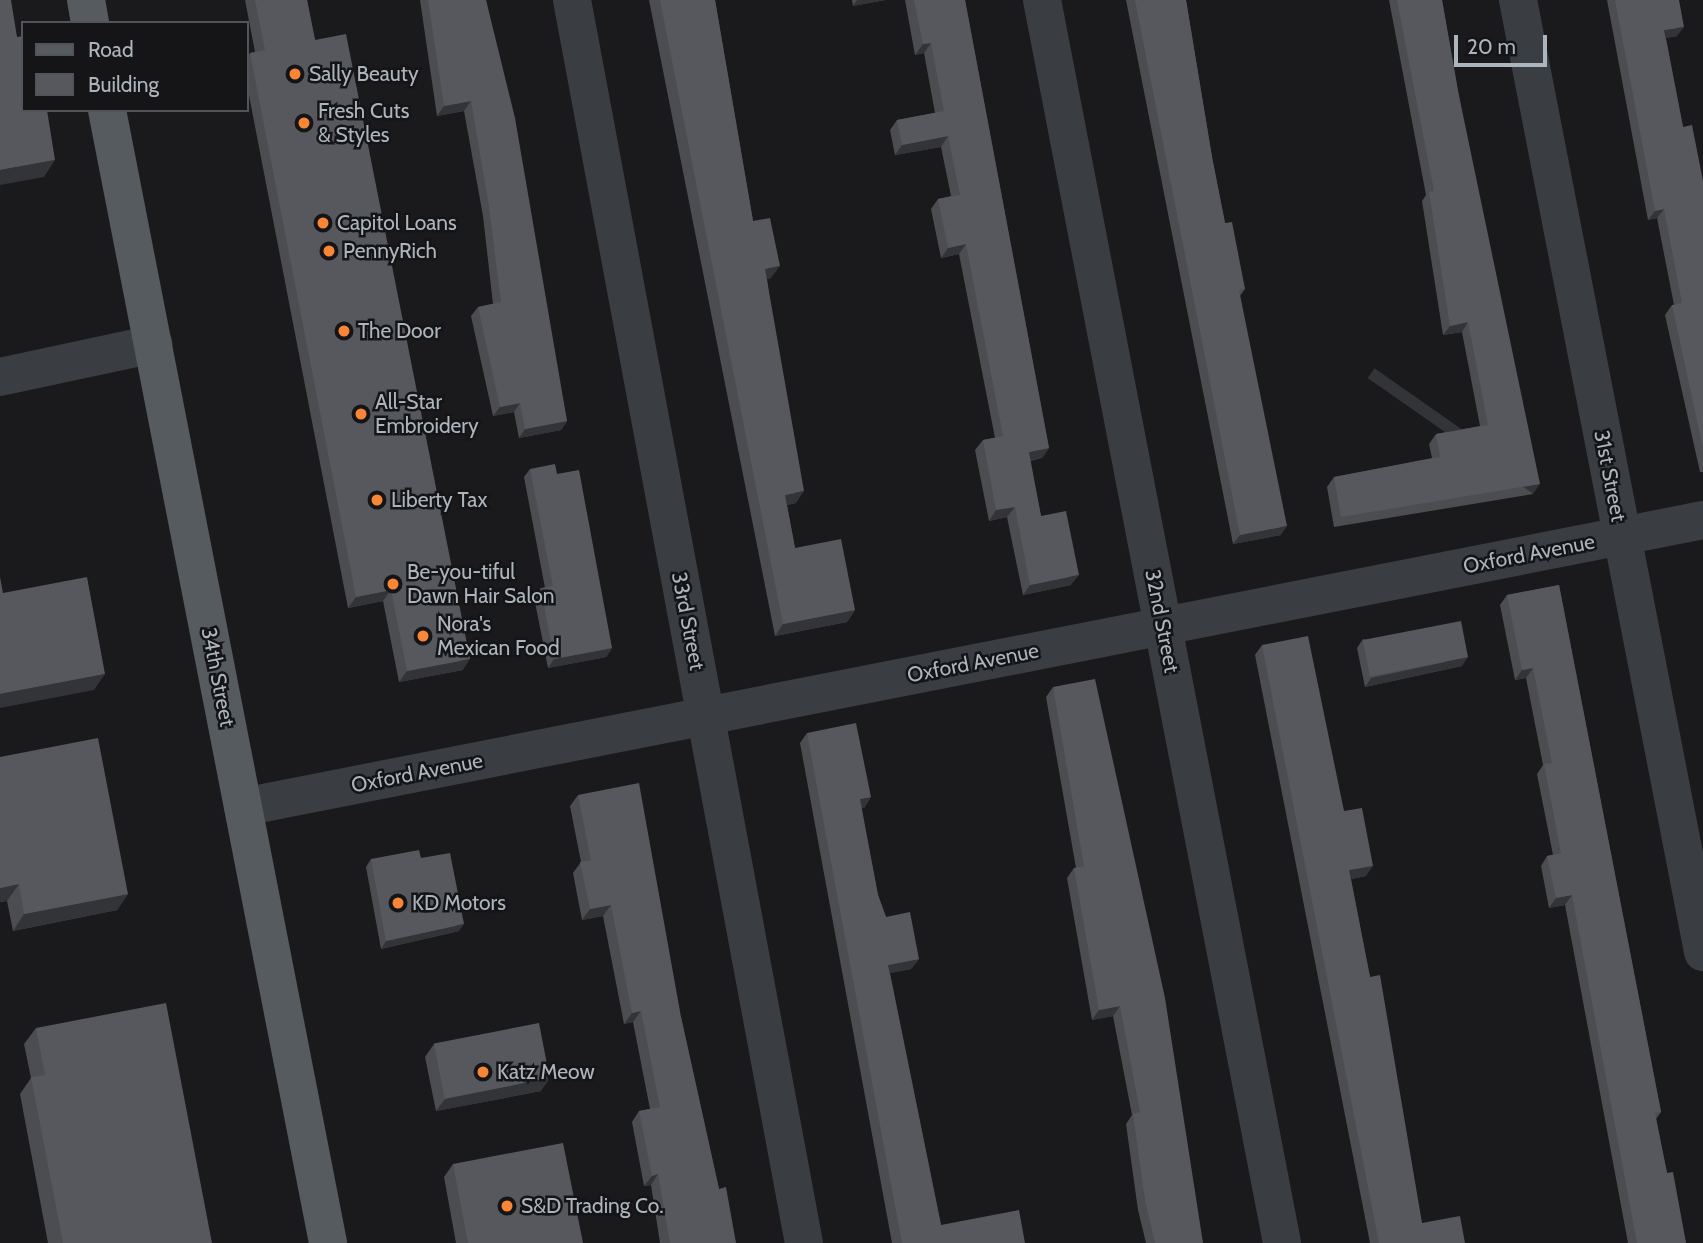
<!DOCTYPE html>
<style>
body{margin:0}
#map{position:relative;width:1703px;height:1243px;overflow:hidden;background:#1a1a1c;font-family:Cabin,sans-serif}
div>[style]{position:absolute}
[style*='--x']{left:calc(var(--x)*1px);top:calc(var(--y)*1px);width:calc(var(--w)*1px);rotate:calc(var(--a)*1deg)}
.minor>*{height:38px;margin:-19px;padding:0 19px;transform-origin:19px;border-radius:19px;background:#3a3d41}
.major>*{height:38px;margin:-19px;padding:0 19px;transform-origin:19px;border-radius:19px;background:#565b60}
.wall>*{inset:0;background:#4b4d51}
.shaded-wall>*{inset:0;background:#333437;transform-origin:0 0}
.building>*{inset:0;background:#56585d;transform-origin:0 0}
.dots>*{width:19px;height:19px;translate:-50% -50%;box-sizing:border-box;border:4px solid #151517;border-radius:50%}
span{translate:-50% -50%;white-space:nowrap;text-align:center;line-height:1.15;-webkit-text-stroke:5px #151517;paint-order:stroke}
.poi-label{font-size:21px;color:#acb5bc}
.left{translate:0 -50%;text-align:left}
.street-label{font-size:21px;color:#acb5bc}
.legend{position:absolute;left:21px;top:21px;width:228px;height:91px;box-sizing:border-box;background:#151517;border:2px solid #515559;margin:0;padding:9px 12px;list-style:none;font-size:21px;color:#acb5bc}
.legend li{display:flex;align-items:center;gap:14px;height:35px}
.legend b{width:35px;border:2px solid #515559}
.scale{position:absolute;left:1454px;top:35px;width:93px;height:32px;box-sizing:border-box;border:4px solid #acb5bc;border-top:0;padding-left:9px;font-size:21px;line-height:24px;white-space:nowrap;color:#acb5bc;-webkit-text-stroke:5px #151517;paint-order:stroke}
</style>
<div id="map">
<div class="minor">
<div style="--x:572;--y:0;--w:1264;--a:79.43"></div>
<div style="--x:1042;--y:0;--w:1266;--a:79.07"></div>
<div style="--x:1518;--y:0;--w:970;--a:79"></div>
<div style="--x:0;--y:377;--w:157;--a:-12.1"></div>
<div style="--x:243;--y:807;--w:1488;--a:-11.12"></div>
</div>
<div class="major">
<div style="--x:86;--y:0;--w:23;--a:80"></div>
<div style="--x:107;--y:110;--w:1154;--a:78.96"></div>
</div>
<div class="wall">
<div style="clip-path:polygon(245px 0,307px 0,315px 40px,463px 670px,399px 682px,383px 601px,348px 608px,247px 85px,247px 58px,250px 53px,255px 52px)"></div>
<div style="clip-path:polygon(420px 0,486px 0,567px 421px,561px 430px,519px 438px,514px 412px,493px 416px,471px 316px,478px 307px,493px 304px,483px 216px,464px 111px,437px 116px)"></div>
<div style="clip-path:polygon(649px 0,715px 0,753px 221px,771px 278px,767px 279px,796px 503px,787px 505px,795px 548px,855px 610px,847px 622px,775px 636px)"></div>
<div style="clip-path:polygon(852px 0,885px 0,853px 6px)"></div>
<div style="clip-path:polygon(905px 0,965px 0,1049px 448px,1042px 458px,1030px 461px,1041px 516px,1071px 585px,1023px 595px,1007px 517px,989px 521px,975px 450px,983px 440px,995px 438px,959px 254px,941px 258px,931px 209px,938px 199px,951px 196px,941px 147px,895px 155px,890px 130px,897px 120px,935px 113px,924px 53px,915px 55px)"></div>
<div style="clip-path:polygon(1126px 0,1186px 0,1212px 157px,1225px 223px,1245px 289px,1240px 296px,1281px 535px,1233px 544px)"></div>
<div style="clip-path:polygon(1389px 0,1442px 0,1458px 91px,1533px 494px,1334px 527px,1327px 487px,1334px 477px,1432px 458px,1429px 444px,1436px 434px,1480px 426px,1462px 332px,1443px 335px,1422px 201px,1426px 195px)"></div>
<div style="clip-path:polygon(1607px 0,1679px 0,1677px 36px,1666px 38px,1683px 127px,1703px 181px,1703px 472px,1700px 472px,1665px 315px,1672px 305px,1674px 305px,1657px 218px,1648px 220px)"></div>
<div style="clip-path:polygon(530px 469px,557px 474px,612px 648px,606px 657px,548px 668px,534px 597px,541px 588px,545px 588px,524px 477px)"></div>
<div style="clip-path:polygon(1559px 585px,1661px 1112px,1656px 1119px,1667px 1173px,1686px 1243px,1628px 1243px,1565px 905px,1549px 908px,1541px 866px,1547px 856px,1553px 855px,1537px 774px,1543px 765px,1526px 678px,1515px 680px,1500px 605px,1507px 595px)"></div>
<div style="clip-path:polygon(1363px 639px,1462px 666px,1365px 687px,1357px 648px)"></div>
<div style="clip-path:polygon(1262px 645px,1344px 811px,1366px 876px,1351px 879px,1370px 977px,1422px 1223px,1465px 1243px,1370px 1243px,1255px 655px)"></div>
<div style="clip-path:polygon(1053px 687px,1203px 1243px,1146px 1243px,1138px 1210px,1126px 1124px,1132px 1115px,1113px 1016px,1092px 1020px,1067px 878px,1074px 868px,1076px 868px,1046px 697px)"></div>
<div style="clip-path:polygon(807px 733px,871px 797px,864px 808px,861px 808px,878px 895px,886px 917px,919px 959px,911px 969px,890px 973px,941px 1225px,1025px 1243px,892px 1243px,800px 743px)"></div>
<div style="clip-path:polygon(0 757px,128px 894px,117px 910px,13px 931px,7px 901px,0 902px)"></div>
<div style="clip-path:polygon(578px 795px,681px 1017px,719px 1189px,736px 1243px,660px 1243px,651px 1185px,644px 1186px,632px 1122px,639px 1111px,650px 1109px,633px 1022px,624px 1024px,603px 916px,582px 920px,573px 873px,581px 862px,570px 806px)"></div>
<div style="clip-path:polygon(421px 858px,459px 931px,381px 949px,366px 867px,371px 859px)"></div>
<div style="clip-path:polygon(36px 1028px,212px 1243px,48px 1243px,20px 1094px,31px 1078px,24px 1044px)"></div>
<div style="clip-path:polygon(434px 1044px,541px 1091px,436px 1111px,425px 1057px)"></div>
<div style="clip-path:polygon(453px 1164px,583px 1243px,456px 1243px,444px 1177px)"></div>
</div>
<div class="shaded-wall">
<div style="clip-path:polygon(857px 0,885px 0,853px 6px)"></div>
<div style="clip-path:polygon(1684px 27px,1677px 36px,1658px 40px,1664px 30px)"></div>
<div style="clip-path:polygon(931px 43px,924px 53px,915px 55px,923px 44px)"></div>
<div style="clip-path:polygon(471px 101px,464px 111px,437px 116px,444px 106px)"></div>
<div style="clip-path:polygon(948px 136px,941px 147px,895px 155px,902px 145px)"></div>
<div style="clip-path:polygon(55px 160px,44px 177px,0 185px,0 170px)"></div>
<div style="clip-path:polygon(1664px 209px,1657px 218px,1648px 220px,1655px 211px)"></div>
<div style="clip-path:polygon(966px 244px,959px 254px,941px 258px,948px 248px)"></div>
<div style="clip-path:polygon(780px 266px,771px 278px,757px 281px,765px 269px)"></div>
<div style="clip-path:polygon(1468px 322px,1462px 332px,1443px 335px,1450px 326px)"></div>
<div style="clip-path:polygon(520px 403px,514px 412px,493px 416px,500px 407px)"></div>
<div style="clip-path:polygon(567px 421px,561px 430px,519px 438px,525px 429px)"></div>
<div style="clip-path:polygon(1049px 448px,1042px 458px,1022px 462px,1029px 452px)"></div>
<div style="left:1540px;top:484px;width:12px;height:202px;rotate:125deg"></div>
<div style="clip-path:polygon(804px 491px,796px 503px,777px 507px,785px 495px)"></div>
<div style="clip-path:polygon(1015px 507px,1007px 517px,989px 521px,996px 510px)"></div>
<div style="clip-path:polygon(1287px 526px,1281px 535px,1233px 544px,1240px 535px)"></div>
<div style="clip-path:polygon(1079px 575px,1071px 585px,1023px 595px,1030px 585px)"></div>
<div style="clip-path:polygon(391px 590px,383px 601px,348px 608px,356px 597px)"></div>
<div style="clip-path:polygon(855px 610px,847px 622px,775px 636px,783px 624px)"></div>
<div style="clip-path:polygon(612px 648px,606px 657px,548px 668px,554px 659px)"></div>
<div style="clip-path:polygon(1468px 657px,1462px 666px,1365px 687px,1371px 678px)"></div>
<div style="clip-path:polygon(470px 659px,463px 670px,399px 682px,407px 671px)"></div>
<div style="clip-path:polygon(1533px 668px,1526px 678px,1515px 680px,1522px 670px)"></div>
<div style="clip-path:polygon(105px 674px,94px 690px,0 708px,0 694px)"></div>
<div style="clip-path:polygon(871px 797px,864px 808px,853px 810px,860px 799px)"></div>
<div style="clip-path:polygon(1373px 866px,1366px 876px,1342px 881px,1349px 870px)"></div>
<div style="clip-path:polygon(19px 884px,7px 901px,0 902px,0 888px)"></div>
<div style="clip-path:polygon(128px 894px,117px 910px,13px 931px,24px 914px)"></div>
<div style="clip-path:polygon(1572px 895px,1565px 905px,1549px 908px,1556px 898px)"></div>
<div style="clip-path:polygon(611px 905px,603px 916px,582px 920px,590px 909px)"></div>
<div style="clip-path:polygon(464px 924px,459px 931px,381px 949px,386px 941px)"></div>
<div style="clip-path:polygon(919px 959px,911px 969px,881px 975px,888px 965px)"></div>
<div style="clip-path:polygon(1120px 1006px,1113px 1016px,1092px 1020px,1099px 1010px)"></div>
<div style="clip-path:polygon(641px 1011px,633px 1022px,624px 1024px,632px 1013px)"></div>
<div style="clip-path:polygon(550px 1078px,541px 1091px,436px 1111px,445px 1099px)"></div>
<div style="clip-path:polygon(658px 1174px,651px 1185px,644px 1186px,652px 1176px)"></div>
</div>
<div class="building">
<div style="clip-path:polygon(0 0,11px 0,17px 37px,23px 36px,23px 110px,47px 110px,55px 160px,0 170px)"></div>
<div style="clip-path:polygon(255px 0,307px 0,315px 40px,346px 34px,470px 659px,407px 671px,391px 590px,356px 597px,250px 53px,265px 50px)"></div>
<div style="clip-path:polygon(428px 0,486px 0,515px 118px,567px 421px,525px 429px,520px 403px,500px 407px,478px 307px,501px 302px,489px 207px,471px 101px,444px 106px)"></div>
<div style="clip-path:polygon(660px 0,715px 0,753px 221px,770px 218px,780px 266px,765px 269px,804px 491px,785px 495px,795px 548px,841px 539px,855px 610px,783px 624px)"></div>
<div style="clip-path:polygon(914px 0,965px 0,1049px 448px,1029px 452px,1041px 516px,1066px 511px,1079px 575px,1030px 585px,1015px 507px,996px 510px,983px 440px,1003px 436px,966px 244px,948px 248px,938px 199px,960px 195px,948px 136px,902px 145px,897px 120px,944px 111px,931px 43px,923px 44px)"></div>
<div style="clip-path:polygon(1135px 0,1186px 0,1212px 157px,1225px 223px,1232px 222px,1245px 289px,1239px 290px,1287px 526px,1240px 535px)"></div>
<div style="clip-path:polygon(1397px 0,1442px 0,1458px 91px,1540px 484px,1341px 517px,1334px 477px,1440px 457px,1436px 434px,1488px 425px,1468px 322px,1450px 326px,1429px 192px,1434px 191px)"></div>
<div style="clip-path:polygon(1615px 0,1679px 0,1684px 27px,1664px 30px,1683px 127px,1692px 125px,1703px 181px,1703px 448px,1672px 305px,1682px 303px,1664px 209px,1655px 211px)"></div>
<div style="clip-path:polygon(555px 464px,557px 474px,579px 470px,612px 648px,554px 659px,541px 588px,553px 586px,530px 469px)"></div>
<div style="clip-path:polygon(0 577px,3px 593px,87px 577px,105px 674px,0 694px)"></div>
<div style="clip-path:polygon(1559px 585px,1661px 1112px,1655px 1113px,1667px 1173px,1673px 1172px,1686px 1243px,1637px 1243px,1572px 895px,1556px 898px,1547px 856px,1561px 853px,1544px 764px,1552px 763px,1533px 668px,1522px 670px,1507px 595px)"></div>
<div style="left:1461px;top:621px;width:37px;height:100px;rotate:79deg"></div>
<div style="clip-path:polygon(1308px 636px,1344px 811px,1362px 808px,1373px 866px,1349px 870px,1370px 977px,1380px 975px,1422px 1223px,1460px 1216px,1465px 1243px,1379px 1243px,1262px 645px)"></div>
<div style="clip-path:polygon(1095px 679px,1165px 998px,1203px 1243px,1155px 1243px,1145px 1200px,1133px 1114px,1140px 1112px,1120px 1006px,1099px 1010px,1074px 868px,1084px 866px,1053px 687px)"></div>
<div style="clip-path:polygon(856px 723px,871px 797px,860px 799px,878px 895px,886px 917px,910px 912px,919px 959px,888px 965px,941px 1225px,1019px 1210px,1025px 1243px,902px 1243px,807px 733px)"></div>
<div style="clip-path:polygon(98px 738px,128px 894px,24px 914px,19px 884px,0 888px,0 757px)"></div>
<div style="clip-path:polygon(639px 783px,681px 1017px,719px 1189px,726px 1187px,736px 1243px,670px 1243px,658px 1174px,652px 1176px,639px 1111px,660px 1107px,641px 1011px,632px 1013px,611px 905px,590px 909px,580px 862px,591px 860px,578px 795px)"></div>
<div style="clip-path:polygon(419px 850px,421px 858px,450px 853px,464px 924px,386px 941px,371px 859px)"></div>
<div style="clip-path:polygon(166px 1003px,212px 1243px,63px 1243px,31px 1077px,45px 1075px,36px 1028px)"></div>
<div style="left:539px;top:1023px;width:56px;height:107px;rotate:79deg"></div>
<div style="clip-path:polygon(563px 1143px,583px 1243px,468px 1243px,453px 1164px)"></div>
</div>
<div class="dots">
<div style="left:295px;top:74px;background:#f88636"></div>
<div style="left:304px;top:123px;background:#f88636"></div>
<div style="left:323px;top:223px;background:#f88636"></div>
<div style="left:329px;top:251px;background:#f88636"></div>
<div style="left:344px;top:331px;background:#f88636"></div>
<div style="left:361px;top:414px;background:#f88636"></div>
<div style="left:377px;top:500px;background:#f88636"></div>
<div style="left:393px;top:584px;background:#f88636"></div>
<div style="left:423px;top:636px;background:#f88636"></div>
<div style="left:398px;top:903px;background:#f88636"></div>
<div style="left:483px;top:1072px;background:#f88636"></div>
<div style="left:507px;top:1206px;background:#f88636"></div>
</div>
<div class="poi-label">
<span class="left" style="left:309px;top:74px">Sally Beauty</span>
<span class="left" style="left:318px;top:123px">Fresh Cuts<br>&amp; Styles</span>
<span class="left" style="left:337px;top:223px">Capitol Loans</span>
<span class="left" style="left:343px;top:251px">PennyRich</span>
<span class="left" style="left:358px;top:331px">The Door</span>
<span class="left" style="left:375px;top:414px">All-Star<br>Embroidery</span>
<span class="left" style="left:391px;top:500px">Liberty Tax</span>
<span class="left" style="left:407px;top:584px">Be-you-tiful<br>Dawn Hair Salon</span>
<span class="left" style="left:437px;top:636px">Nora's<br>Mexican Food</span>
<span class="left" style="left:412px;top:903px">KD Motors</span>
<span class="left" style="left:497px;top:1072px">Katz Meow</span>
<span class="left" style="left:521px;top:1206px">S&amp;D Trading Co.</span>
</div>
<div class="street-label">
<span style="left:1610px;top:476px;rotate:79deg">31st Street</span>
<span style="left:1529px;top:554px;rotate:-11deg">Oxford Avenue</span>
<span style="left:688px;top:621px;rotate:79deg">33rd Street</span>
<span style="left:1162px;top:621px;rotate:79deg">32nd Street</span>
<span style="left:973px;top:663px;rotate:-11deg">Oxford Avenue</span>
<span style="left:218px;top:677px;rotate:79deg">34th Street</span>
<span style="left:417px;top:773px;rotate:-11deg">Oxford Avenue</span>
</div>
<ul class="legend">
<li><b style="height:9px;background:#565b60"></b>Road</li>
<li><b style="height:19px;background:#56585d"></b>Building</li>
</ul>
<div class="scale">20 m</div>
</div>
